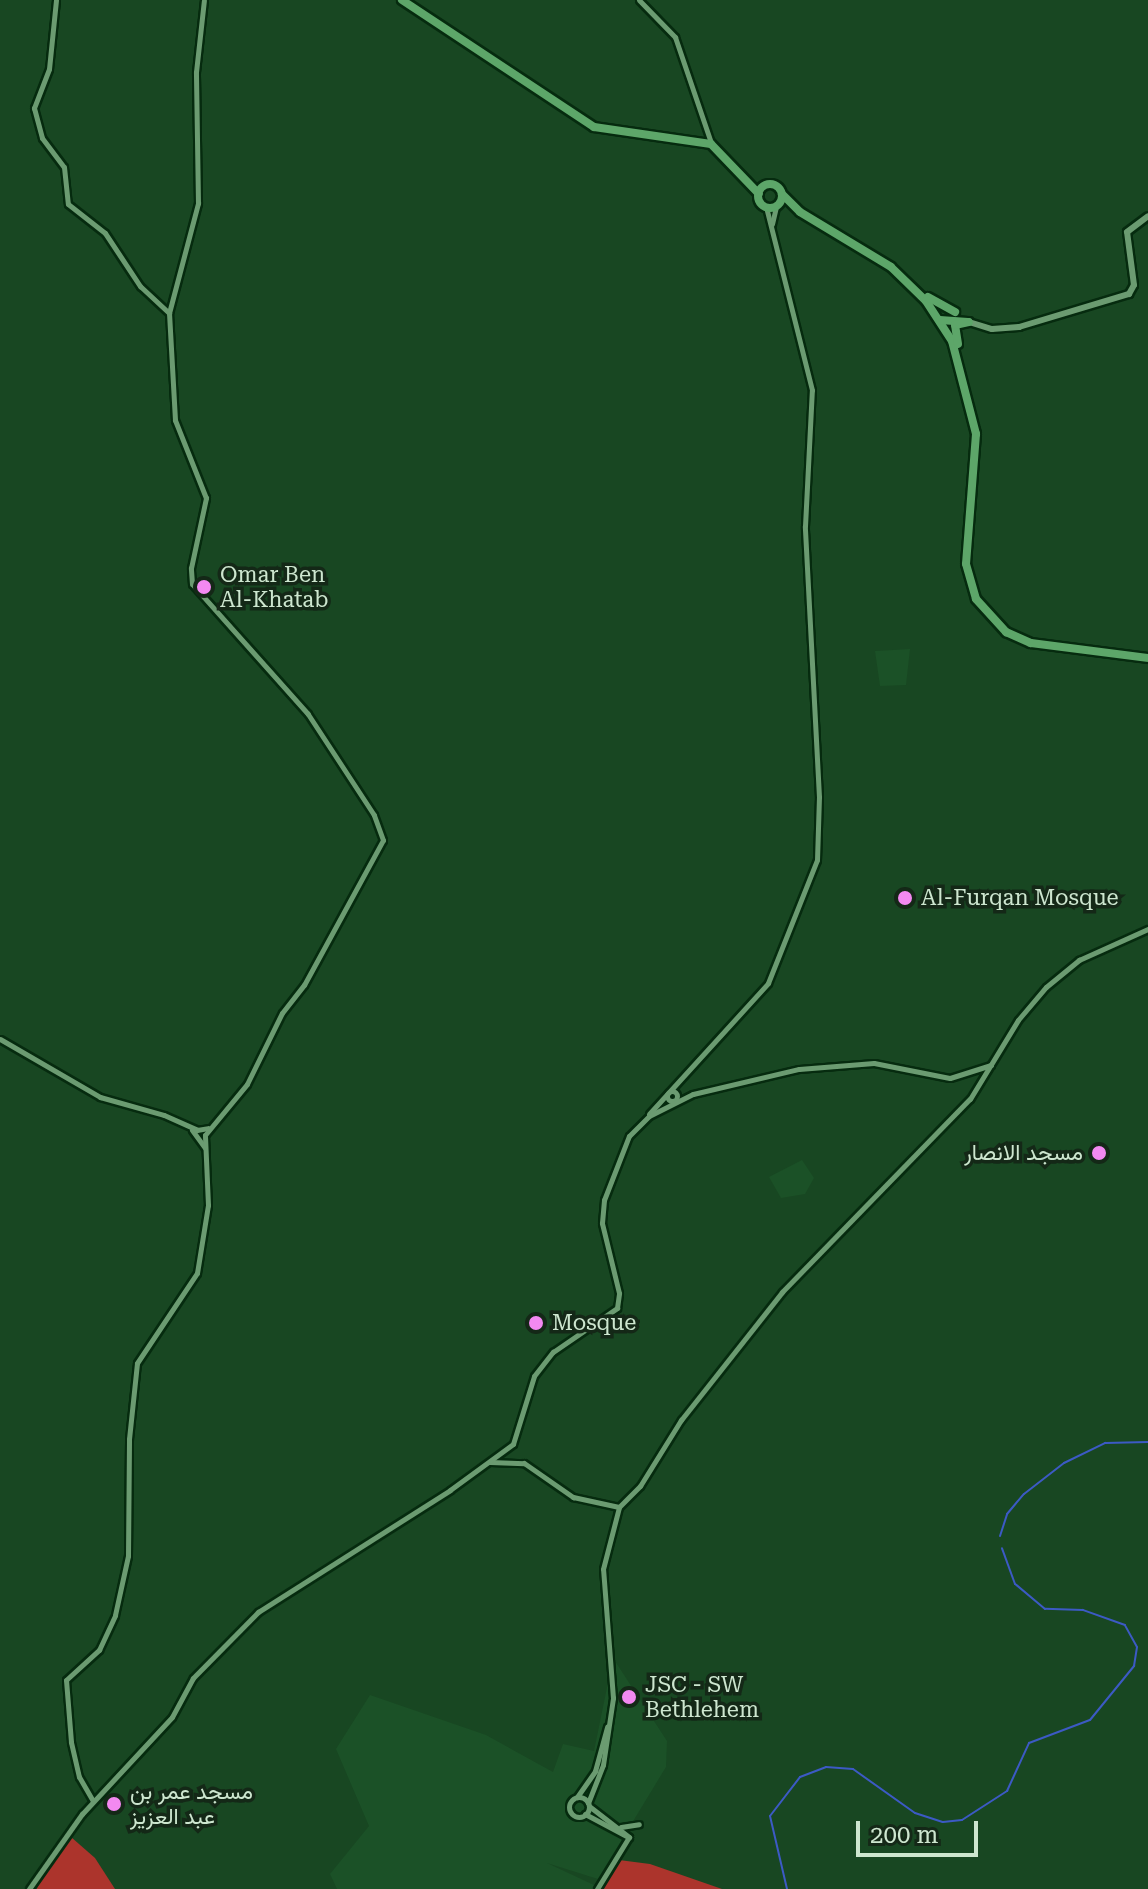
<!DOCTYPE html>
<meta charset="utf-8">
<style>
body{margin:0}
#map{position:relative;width:1148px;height:1889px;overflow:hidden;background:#184722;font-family:"Roboto Serif",Vazirmatn,serif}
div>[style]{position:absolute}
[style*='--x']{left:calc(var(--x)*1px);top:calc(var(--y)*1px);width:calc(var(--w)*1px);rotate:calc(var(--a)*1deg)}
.built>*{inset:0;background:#1b5127}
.green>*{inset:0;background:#ac342c}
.stream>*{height:2px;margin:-1px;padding:0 1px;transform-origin:1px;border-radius:1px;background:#3c5ac4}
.roads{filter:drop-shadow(2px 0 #062b0f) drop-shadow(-2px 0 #062b0f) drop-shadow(0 2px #062b0f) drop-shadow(0 -2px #062b0f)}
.tertiary>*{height:5px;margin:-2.5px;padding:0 2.5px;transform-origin:2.5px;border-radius:2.5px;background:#6b9b71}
.tertiary>.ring{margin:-2.5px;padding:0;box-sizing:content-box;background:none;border:5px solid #6b9b71;border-radius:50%}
.secondary>*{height:6px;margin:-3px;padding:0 3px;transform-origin:3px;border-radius:3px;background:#6b9b71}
.primary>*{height:8px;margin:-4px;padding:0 4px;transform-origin:4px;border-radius:4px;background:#5da669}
.primary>.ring{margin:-4px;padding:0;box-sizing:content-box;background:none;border:8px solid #5da669;border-radius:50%}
.dots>*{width:22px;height:22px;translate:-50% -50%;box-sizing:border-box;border:4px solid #142817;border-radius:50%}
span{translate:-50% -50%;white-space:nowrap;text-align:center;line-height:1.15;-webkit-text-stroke:7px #142817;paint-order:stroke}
.poi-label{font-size:22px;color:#cde6cf}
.left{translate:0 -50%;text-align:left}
.right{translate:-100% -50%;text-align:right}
.scale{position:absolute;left:856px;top:1821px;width:122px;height:36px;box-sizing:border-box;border:4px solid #cde6cf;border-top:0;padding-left:10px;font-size:24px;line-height:28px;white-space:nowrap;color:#cde6cf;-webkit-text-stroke:6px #142817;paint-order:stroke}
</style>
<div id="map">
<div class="built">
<div style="clip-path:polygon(910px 649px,906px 685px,880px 686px,875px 651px)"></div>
<div style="clip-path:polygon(802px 1160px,814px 1178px,805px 1194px,781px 1198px,769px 1177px)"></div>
<div style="clip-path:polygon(613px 1658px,667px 1741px,666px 1767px,598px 1879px,547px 1863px,594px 1885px,592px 1889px,337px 1889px,330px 1874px,369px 1826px,336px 1749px,370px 1695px,486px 1735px,553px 1772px,563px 1744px,594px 1751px)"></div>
</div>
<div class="green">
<div style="clip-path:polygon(71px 1837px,95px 1858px,115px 1889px,36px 1889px)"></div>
<div style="clip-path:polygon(619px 1860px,650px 1864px,722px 1889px,599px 1889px)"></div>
</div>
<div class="stream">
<div style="--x:1000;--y:1536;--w:23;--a:-72"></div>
<div style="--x:1007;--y:1514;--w:26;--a:-50"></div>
<div style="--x:1024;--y:1494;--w:51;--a:-37.8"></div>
<div style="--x:1064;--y:1463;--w:46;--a:-26"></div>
<div style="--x:1105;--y:1443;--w:43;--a:-1.3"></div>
<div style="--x:787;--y:1889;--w:75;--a:-103.1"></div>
<div style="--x:770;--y:1816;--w:49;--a:-52.4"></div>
<div style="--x:800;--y:1777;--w:28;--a:-21"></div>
<div style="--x:826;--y:1767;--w:27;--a:4"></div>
<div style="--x:853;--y:1769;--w:76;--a:35.4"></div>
<div style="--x:915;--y:1813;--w:29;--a:18"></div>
<div style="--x:943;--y:1822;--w:19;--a:-6"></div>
<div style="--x:962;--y:1820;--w:54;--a:-32.8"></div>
<div style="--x:1007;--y:1791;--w:53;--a:-65.4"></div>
<div style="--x:1029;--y:1743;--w:65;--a:-20.7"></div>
<div style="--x:1090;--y:1720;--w:70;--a:-50.8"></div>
<div style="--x:1134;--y:1666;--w:19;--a:-81"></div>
<div style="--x:1137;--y:1647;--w:25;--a:-119"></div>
<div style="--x:1125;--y:1625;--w:45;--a:-160.3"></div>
<div style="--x:1083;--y:1610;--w:38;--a:-178"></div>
<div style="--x:1045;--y:1609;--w:39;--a:-140"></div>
<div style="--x:1015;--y:1584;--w:38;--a:-110"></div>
</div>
<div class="roads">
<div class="tertiary">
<div style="--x:56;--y:0;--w:69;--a:95.8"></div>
<div style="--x:49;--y:69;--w:42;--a:111"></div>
<div style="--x:34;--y:108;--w:31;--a:75"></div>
<div style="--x:42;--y:138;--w:36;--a:53"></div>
<div style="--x:64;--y:167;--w:37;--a:84"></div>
<div style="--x:68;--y:204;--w:47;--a:38.1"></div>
<div style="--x:105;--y:233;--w:64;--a:56.6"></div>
<div style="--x:140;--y:286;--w:40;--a:43"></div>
<div style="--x:639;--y:0;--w:52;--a:45.8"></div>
<div style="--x:675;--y:37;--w:112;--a:71.2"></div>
<div style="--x:772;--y:224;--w:18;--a:-77"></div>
<div style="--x:0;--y:1039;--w:116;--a:30.1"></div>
<div style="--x:100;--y:1097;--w:66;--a:15.7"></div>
<div style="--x:164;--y:1115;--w:36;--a:24"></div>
<div style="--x:197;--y:1130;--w:11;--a:-10"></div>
<div class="ring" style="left:667px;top:1091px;width:5px;height:5px"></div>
<div style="--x:649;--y:1114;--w:177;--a:-47.7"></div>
<div style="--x:768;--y:983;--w:132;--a:-68.3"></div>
<div style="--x:817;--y:860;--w:63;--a:-88.2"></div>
<div style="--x:819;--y:797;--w:271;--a:-93"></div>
<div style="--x:805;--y:526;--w:136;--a:-87.1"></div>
<div style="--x:812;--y:390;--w:189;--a:-104.1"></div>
<div style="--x:192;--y:1130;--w:22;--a:54"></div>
<div style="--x:490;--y:1462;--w:34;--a:2"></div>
<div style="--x:524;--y:1463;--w:60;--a:34.8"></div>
<div style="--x:573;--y:1497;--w:47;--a:12.3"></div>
<div style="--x:619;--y:1507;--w:30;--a:-45"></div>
<div style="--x:640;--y:1486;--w:78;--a:-58.2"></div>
<div style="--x:681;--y:1420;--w:163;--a:-51.7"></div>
<div style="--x:782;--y:1292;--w:269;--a:-45.8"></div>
<div style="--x:970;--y:1099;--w:92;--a:-58.7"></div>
<div style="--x:1018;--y:1020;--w:43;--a:-49.7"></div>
<div style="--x:1046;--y:987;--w:43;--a:-39.3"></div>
<div style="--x:1079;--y:960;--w:76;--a:-24.2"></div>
<div style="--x:577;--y:1797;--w:32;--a:-55"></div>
<div style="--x:595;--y:1771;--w:46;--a:-74.7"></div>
<div class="ring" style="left:569px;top:1797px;width:15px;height:15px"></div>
<div style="--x:93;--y:1801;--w:28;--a:-120"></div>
<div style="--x:79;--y:1777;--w:36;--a:-103"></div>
<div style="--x:71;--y:1742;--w:62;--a:-94.6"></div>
<div style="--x:66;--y:1680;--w:45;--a:-42.3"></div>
<div style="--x:99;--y:1650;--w:38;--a:-65"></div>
<div style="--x:115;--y:1615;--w:60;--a:-77.6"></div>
<div style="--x:128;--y:1556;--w:117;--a:-89.5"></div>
<div style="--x:129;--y:1439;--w:76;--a:-84"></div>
<div style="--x:137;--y:1363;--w:108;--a:-56.3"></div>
<div style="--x:197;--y:1273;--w:69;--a:-80.8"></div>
<div style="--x:208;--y:1205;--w:70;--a:-92.5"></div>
<div style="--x:205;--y:1135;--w:66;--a:-50.5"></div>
<div style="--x:247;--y:1084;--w:79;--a:-63.8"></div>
<div style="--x:282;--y:1013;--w:36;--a:-52"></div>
<div style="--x:304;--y:985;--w:165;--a:-61.4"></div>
<div style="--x:383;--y:840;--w:27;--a:-110"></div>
<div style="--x:374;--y:815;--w:121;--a:-123.2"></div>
<div style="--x:308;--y:714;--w:174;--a:-131.7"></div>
<div style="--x:192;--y:584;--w:16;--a:-94"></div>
<div style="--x:191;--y:568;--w:72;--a:-77.9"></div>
<div style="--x:206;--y:498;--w:84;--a:-111.7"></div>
<div style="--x:175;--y:420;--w:107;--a:-93.2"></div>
<div style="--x:169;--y:313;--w:114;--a:-75.2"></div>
<div style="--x:198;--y:203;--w:131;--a:-90.9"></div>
<div style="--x:196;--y:72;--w:72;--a:-83.7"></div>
<div style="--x:588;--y:1803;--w:41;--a:-68.5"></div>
<div style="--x:603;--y:1765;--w:68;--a:-81.5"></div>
<div style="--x:613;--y:1698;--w:129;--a:-94.4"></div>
<div style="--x:603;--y:1569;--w:64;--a:-75.5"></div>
<div style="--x:589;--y:1806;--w:51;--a:37.8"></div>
<div style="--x:585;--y:1814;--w:49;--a:28.1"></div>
<div style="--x:621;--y:1827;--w:18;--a:-9"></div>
<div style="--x:29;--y:1889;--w:92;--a:-54.8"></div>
<div style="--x:82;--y:1814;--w:132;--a:-47.1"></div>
<div style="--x:172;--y:1717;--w:44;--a:-61.7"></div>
<div style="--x:193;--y:1678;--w:93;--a:-45.4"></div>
<div style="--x:258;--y:1612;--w:227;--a:-32.4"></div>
<div style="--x:450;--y:1490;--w:78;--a:-36.1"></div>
<div style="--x:513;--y:1444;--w:71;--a:-72.8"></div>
<div style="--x:534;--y:1376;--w:31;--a:-52"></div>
<div style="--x:553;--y:1352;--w:78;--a:-34.5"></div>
<div style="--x:617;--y:1308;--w:15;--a:-82"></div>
<div style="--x:619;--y:1293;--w:72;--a:-103.7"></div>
<div style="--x:602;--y:1223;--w:23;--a:-85"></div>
<div style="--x:604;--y:1200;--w:69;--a:-68.7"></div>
<div style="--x:629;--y:1136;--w:28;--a:-45"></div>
<div style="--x:649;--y:1116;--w:49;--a:-26.6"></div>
<div style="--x:693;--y:1094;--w:109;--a:-13.3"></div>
<div style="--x:799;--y:1069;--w:75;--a:-4.6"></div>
<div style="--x:874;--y:1063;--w:77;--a:11.2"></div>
<div style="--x:950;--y:1078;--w:43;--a:-17.6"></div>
<div style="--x:597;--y:1889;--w:61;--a:-58.4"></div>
</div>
<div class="secondary">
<div style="--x:969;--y:322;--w:24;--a:17"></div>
<div style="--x:992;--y:329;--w:27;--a:-4"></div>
<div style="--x:1019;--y:327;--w:115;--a:-16.7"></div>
<div style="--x:1129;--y:294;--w:10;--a:-61"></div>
<div style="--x:1134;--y:285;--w:53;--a:-97.5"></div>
<div style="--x:1127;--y:232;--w:26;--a:-37"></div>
</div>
<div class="primary">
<div style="--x:402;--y:0;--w:230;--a:33.5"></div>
<div style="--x:594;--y:127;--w:118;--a:8.3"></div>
<div style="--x:711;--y:144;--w:69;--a:46.2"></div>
<div class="ring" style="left:758px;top:184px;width:16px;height:16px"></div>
<div style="--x:782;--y:194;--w:25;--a:45"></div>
<div style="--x:800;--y:212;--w:106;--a:31.1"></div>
<div style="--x:891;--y:267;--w:49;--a:44.2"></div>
<div style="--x:926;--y:301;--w:48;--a:57"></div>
<div style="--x:952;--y:341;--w:96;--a:75.5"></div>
<div style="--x:976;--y:434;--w:130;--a:94.4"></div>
<div style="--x:966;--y:564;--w:36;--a:74"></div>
<div style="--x:976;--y:599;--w:45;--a:47.7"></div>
<div style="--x:1006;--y:632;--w:27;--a:24"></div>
<div style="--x:1031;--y:643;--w:118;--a:7.3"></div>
<div style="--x:928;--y:297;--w:31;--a:29"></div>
<div style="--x:940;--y:320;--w:28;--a:4"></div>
<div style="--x:958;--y:344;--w:19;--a:-99"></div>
<div style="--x:955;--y:325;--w:14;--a:-12"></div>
</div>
</div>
<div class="dots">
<div style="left:204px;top:587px;background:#f389f1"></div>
<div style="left:905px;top:898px;background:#f389f1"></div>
<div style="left:1099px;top:1153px;background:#f389f1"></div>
<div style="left:536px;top:1323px;background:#f389f1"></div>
<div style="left:629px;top:1697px;background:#f389f1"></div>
<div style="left:114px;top:1804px;background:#f389f1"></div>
</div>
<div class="poi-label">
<span class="left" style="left:220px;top:587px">Omar Ben<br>Al-Khatab</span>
<span class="left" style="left:921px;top:898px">Al-Furqan Mosque</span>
<span class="right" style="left:1083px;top:1153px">مسجد الانصار</span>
<span class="left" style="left:552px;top:1323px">Mosque</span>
<span class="left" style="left:645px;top:1697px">JSC - SW<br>Bethlehem</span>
<span class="left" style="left:130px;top:1804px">مسجد عمر بن<br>عبد العزيز</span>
</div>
<div class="scale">200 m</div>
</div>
